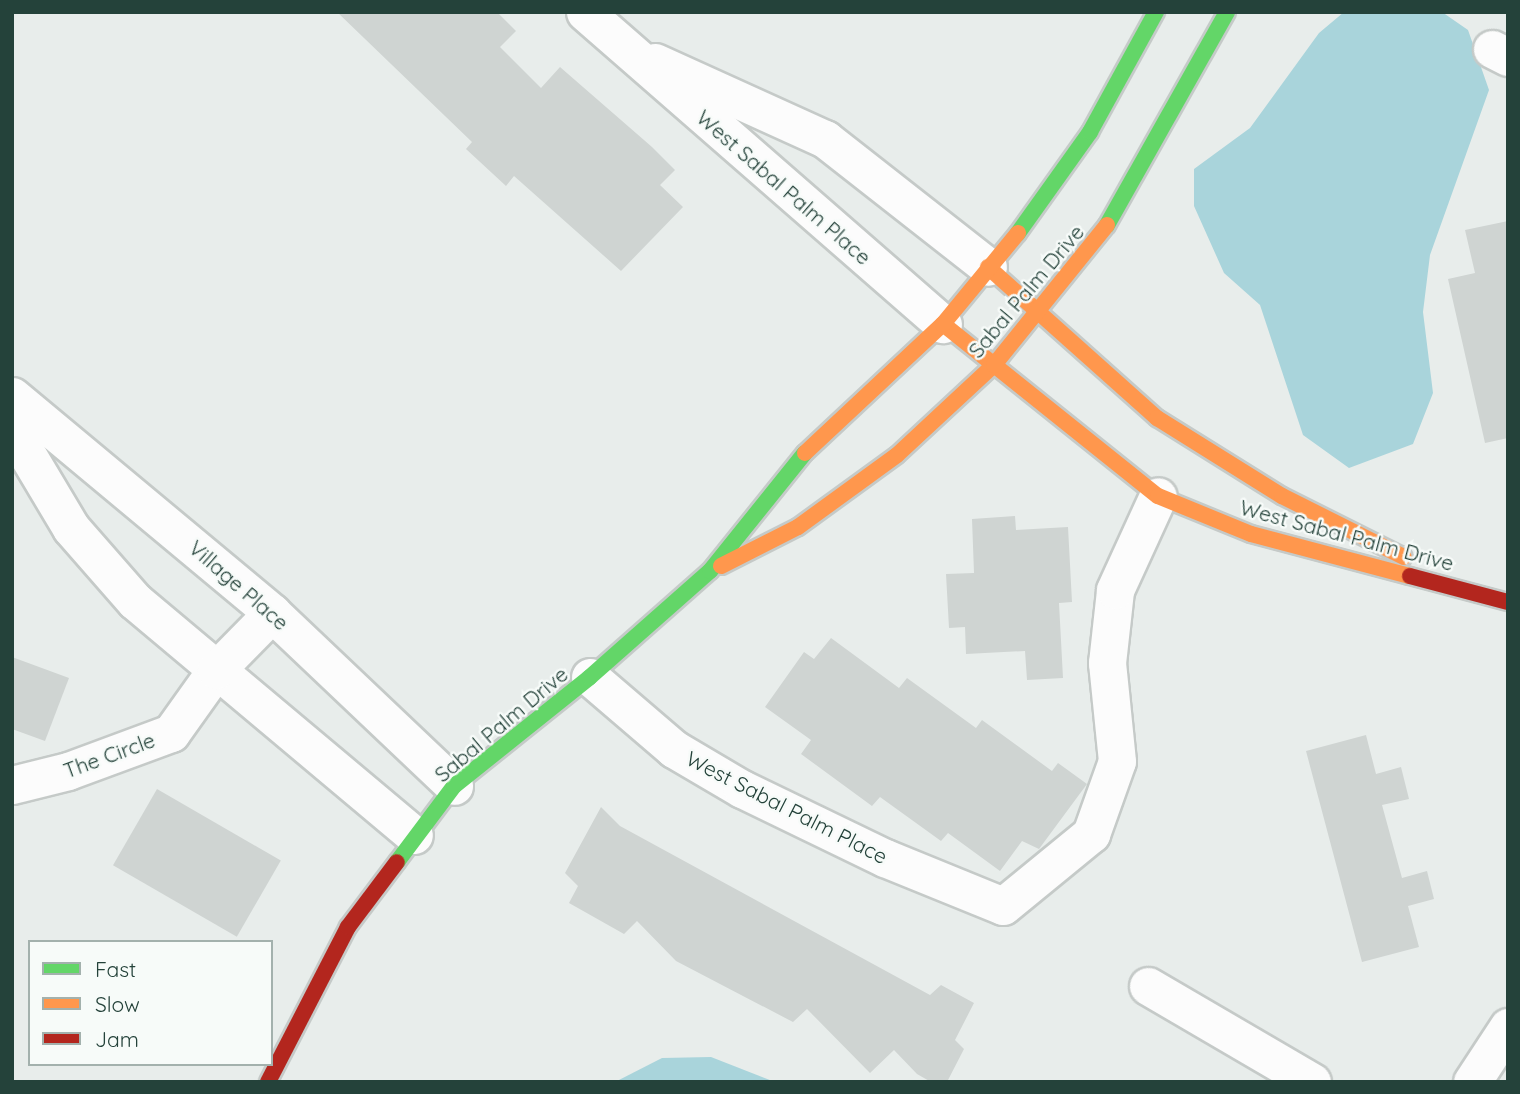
<!DOCTYPE html>
<style>
body{margin:0}
#map{position:relative;width:1520px;height:1094px;overflow:hidden;background:#e8edeb;font-family:Quicksand,sans-serif}
div>[style]{position:absolute}
[style*='--x']{left:calc(var(--x)*1px);top:calc(var(--y)*1px);width:calc(var(--w)*1px);rotate:calc(var(--a)*1deg)}
.water>*{inset:0;background:#a9d4db}
.building>*{inset:0;background:#cfd4d2;transform-origin:0 0}
.roads{filter:drop-shadow(2px 0 #c5cac8) drop-shadow(-2px 0 #c5cac8) drop-shadow(0 2px #c5cac8) drop-shadow(0 -2px #c5cac8)}
.street>*{height:37px;margin:-18.5px;padding:0 18.5px;transform-origin:18.5px;border-radius:18.5px;background:#fcfcfc}
.fast>*{height:16px;margin:-8px;padding:0 8px;transform-origin:8px;border-radius:8px;background:#63d668}
.slow>*{height:16px;margin:-8px;padding:0 8px;transform-origin:8px;border-radius:8px;background:#ff974d}
.jam>*{height:16px;margin:-8px;padding:0 8px;transform-origin:8px;border-radius:8px;background:#b3261e}
span{translate:-50% -50%;white-space:nowrap;text-align:center;line-height:1.15;-webkit-text-stroke:5px #f7fbf9;paint-order:stroke}
.street-label{font-size:21px;color:#24423a}
.frame{position:absolute;inset:0;border:14px solid #24423a;pointer-events:none}
.legend{position:absolute;left:28px;top:940px;width:245px;height:126px;box-sizing:border-box;background:#f7fbf9;border:2px solid #a3b1ad;margin:0;padding:9px 12px;list-style:none;font-size:21px;color:#24423a}
.legend li{display:flex;align-items:center;gap:14px;height:35px}
.legend b{width:35px;border:2px solid #a3b1ad}
</style>
<div id="map">
<div class="water">
<div style="clip-path:polygon(1344px 12px,1442px 12px,1468px 30px,1489px 90px,1430px 255px,1423px 312px,1433px 393px,1413px 444px,1349px 468px,1303px 435px,1260px 305px,1224px 273px,1194px 206px,1194px 169px,1250px 128px,1319px 33px)"></div>
<div style="clip-path:polygon(711px 1057px,775px 1082px,615px 1082px,662px 1058px)"></div>
</div>
<div class="building">
<div style="clip-path:polygon(337px 12px,497px 12px,516px 31px,500px 47px,541px 88px,560px 67px,652px 147px,675px 170px,660px 185px,683px 207px,621px 271px,514px 176px,506px 186px,466px 149px,472px 142px)"></div>
<div style="clip-path:polygon(1508px 221px,1508px 438px,1485px 443px,1448px 279px,1475px 273px,1465px 230px)"></div>
<div style="clip-path:polygon(1015px 516px,1016px 530px,1068px 527px,1072px 602px,1059px 603px,1063px 678px,1027px 680px,1025px 651px,966px 654px,965px 627px,949px 628px,946px 574px,974px 573px,972px 519px)"></div>
<div style="clip-path:polygon(831px 638px,899px 688px,907px 678px,976px 728px,982px 720px,1052px 771px,1058px 763px,1087px 784px,1039px 849px,1022px 841px,1000px 871px,948px 833px,941px 841px,880px 797px,872px 806px,801px 754px,811px 740px,765px 707px,804px 652px,814px 659px)"></div>
<div style="clip-path:polygon(12px 657px,69px 678px,45px 741px,12px 729px)"></div>
<div style="clip-path:polygon(1366px 735px,1376px 774px,1401px 767px,1409px 799px,1382px 805px,1402px 878px,1427px 871px,1434px 899px,1408px 906px,1419px 947px,1362px 962px,1306px 751px)"></div>
<div style="left:157px;top:789px;width:143px;height:88px;rotate:30deg"></div>
<div style="clip-path:polygon(601px 807px,620px 826px,930px 995px,941px 985px,974px 1003px,955px 1040px,964px 1049px,947px 1082px,931px 1082px,917px 1074px,894px 1050px,870px 1073px,807px 1009px,793px 1022px,676px 961px,637px 921px,624px 934px,569px 903px,578px 886px,565px 873px)"></div>
</div>
<div class="roads">
<div class="street">
<div style="--x:585;--y:12;--w:475;--a:41.1"></div>
<div style="--x:1492;--y:49;--w:18;--a:27"></div>
<div style="--x:655;--y:62;--w:187;--a:24.4"></div>
<div style="--x:825;--y:139;--w:207;--a:38.1"></div>
<div style="--x:12;--y:396;--w:339;--a:39.8"></div>
<div style="--x:272;--y:613;--w:251;--a:43.5"></div>
<div style="--x:12;--y:429;--w:115;--a:59.2"></div>
<div style="--x:71;--y:528;--w:97;--a:48.8"></div>
<div style="--x:135;--y:601;--w:364;--a:40"></div>
<div style="--x:590;--y:677;--w:111;--a:40.6"></div>
<div style="--x:674;--y:749;--w:79;--a:30.5"></div>
<div style="--x:742;--y:789;--w:159;--a:25.8"></div>
<div style="--x:885;--y:858;--w:127;--a:22.1"></div>
<div style="--x:1003;--y:906;--w:114;--a:-39.3"></div>
<div style="--x:1091;--y:834;--w:77;--a:-70.4"></div>
<div style="--x:1117;--y:761;--w:99;--a:-95.8"></div>
<div style="--x:1107;--y:663;--w:73;--a:-83.7"></div>
<div style="--x:1115;--y:590;--w:103;--a:-65.4"></div>
<div style="--x:12;--y:785;--w:58;--a:-14"></div>
<div style="--x:68;--y:771;--w:110;--a:-20.3"></div>
<div style="--x:171;--y:733;--w:77;--a:-54.5"></div>
<div style="--x:216;--y:670;--w:80;--a:-45.5"></div>
<div style="--x:1148;--y:986;--w:190;--a:30.3"></div>
<div style="--x:1472;--y:1082;--w:66;--a:-56.8"></div>
</div>
<div class="fast">
<div style="--x:1107;--y:225;--w:244;--a:-60.6"></div>
<div style="--x:1018;--y:233;--w:124;--a:-54.5"></div>
<div style="--x:1090;--y:132;--w:137;--a:-61.2"></div>
<div style="--x:397;--y:862;--w:95;--a:-53.1"></div>
<div style="--x:454;--y:786;--w:174;--a:-38.7"></div>
<div style="--x:590;--y:677;--w:160;--a:-41.5"></div>
<div style="--x:710;--y:571;--w:151;--a:-51.2"></div>
</div>
<div class="slow">
<div style="--x:988;--y:267;--w:227;--a:41.8"></div>
<div style="--x:1157;--y:418;--w:147;--a:32"></div>
<div style="--x:1282;--y:496;--w:136;--a:26.6"></div>
<div style="--x:943;--y:324;--w:275;--a:38.7"></div>
<div style="--x:1158;--y:496;--w:100;--a:22.2"></div>
<div style="--x:1251;--y:534;--w:164;--a:14.8"></div>
<div style="--x:805;--y:453;--w:189;--a:-43.1"></div>
<div style="--x:943;--y:324;--w:118;--a:-50.5"></div>
<div style="--x:721;--y:566;--w:86;--a:-26.9"></div>
<div style="--x:798;--y:527;--w:122;--a:-36"></div>
<div style="--x:897;--y:455;--w:132;--a:-42.9"></div>
<div style="--x:994;--y:365;--w:180;--a:-51.1"></div>
</div>
<div class="jam">
<div style="--x:1410;--y:576;--w:101;--a:14.9"></div>
<div style="--x:268;--y:1082;--w:174;--a:-62.7"></div>
<div style="--x:348;--y:927;--w:81;--a:-53"></div>
</div>
</div>
<div class="street-label">
<span style="left:784px;top:187px;rotate:41deg">West Sabal Palm Place</span>
<span style="left:1026px;top:291px;rotate:-50deg">Sabal Palm Drive</span>
<span style="left:1347px;top:535px;rotate:15deg">West Sabal Palm Drive</span>
<span style="left:239px;top:585px;rotate:41deg">Village Place</span>
<span style="left:501px;top:724px;rotate:-40deg">Sabal Palm Drive</span>
<span style="left:109px;top:755px;rotate:-20deg">The Circle</span>
<span style="left:787px;top:807px;rotate:27deg">West Sabal Palm Place</span>
</div>
<div class="frame"></div>
<ul class="legend">
<li><b style="height:9px;background:#63d668"></b>Fast</li>
<li><b style="height:9px;background:#ff974d"></b>Slow</li>
<li><b style="height:9px;background:#b3261e"></b>Jam</li>
</ul>
</div>
